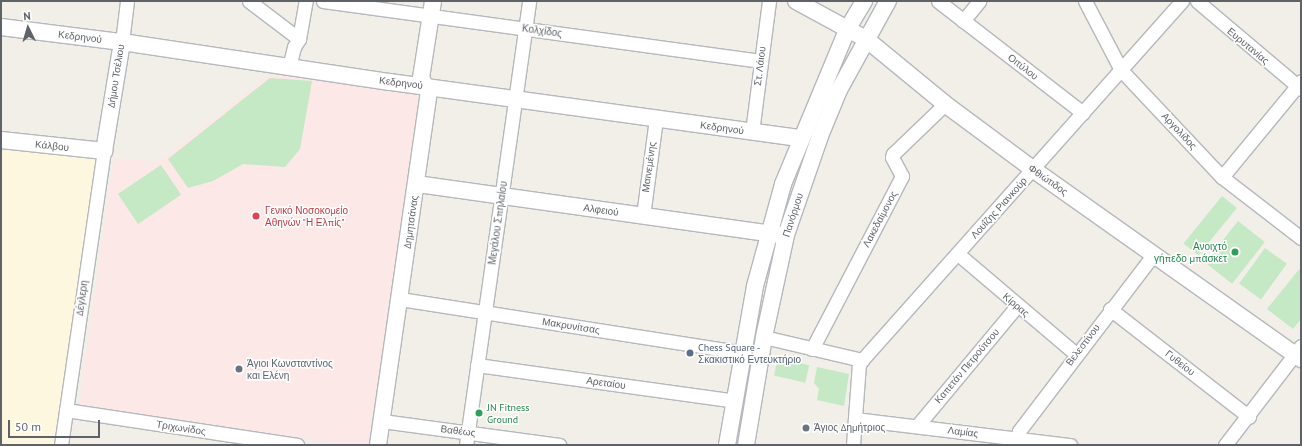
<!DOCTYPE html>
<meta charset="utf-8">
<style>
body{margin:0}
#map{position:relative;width:1302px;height:446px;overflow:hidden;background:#f1efe8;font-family:"PT Sans",sans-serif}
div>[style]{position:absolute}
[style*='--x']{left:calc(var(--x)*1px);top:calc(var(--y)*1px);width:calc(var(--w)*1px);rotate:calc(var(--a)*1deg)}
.commercial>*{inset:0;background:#fef7e0}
.medical>*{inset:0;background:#fce8e6}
.green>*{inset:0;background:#c5e8c5;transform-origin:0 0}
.roads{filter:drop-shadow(1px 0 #b5b8bc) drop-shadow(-1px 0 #b5b8bc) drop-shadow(0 1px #b5b8bc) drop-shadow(0 -1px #b5b8bc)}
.minor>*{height:13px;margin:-6.5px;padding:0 6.5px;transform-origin:6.5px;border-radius:6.5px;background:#fff}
.tertiary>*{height:16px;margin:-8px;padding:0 8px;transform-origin:8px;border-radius:8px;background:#fff}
.dots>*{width:11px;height:11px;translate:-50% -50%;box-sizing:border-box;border:2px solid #fff;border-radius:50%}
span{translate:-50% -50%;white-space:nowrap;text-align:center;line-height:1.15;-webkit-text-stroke:3px #fff;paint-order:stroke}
.street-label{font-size:10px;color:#5f6368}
.health-label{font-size:10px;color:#be3a42}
.left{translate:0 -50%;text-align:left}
.leisure-label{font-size:10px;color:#27864d}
.right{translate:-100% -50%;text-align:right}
.service-label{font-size:10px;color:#4e5e75}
.worship-label{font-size:10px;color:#5b616d}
.frame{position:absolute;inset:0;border:2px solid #5f6368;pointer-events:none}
.north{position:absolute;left:8px;top:8px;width:40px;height:40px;-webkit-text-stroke:3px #fff;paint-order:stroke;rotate:355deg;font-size:11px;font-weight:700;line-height:16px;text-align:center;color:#5f6368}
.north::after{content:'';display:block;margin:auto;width:14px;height:18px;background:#5f6368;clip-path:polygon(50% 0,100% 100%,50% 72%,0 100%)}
.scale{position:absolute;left:8px;top:420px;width:92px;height:18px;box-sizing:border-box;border:2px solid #5f6368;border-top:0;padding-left:5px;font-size:12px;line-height:14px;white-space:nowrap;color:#5f6368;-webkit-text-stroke:3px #fff;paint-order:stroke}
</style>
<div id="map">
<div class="commercial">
<div style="clip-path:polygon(1px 146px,97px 157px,54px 445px,1px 445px)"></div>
</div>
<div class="medical">
<div style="clip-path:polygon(269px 75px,422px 90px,373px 445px,343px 445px,79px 405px,114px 158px,158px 162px)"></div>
</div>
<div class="green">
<div style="clip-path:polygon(270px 78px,312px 81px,300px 149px,285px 167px,243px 164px,213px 181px,188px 188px,168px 159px)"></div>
<div style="left:161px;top:165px;width:36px;height:52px;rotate:56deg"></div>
<div style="left:1222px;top:196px;width:19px;height:61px;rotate:39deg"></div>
<div style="left:1238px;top:221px;width:34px;height:53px;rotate:38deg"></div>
<div style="left:1265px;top:248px;width:27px;height:44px;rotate:36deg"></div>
<div style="clip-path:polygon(1301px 267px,1301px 319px,1293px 329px,1267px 309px)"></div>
<div style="left:778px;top:358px;width:32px;height:18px;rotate:13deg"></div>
<div style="clip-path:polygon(817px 367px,849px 374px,844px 406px,817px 400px,819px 389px,814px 383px)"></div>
</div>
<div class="roads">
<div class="minor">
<div style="--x:249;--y:1;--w:63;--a:37.2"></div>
<div style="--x:323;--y:1;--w:442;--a:7.8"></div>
<div style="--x:938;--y:1;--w:183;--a:37.7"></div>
<div style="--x:1085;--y:1;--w:78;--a:62.4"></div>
<div style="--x:1121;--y:70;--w:147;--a:46.7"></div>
<div style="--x:1222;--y:177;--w:100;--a:37.7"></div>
<div style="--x:1197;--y:1;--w:136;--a:40.2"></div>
<div style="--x:963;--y:21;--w:26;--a:-51"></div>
<div style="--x:122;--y:42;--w:41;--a:-83"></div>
<div style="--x:289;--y:67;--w:21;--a:-76"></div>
<div style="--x:294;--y:47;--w:9;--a:-58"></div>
<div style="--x:299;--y:39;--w:39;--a:-80"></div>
<div style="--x:752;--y:132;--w:132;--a:-82.6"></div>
<div style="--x:1222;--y:177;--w:124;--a:-50.5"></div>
<div style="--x:643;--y:216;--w:98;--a:-82.4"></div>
<div style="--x:958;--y:254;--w:155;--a:40.3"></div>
<div style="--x:400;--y:299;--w:347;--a:8.9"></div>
<div style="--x:1110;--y:309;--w:176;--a:37.8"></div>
<div style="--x:764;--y:337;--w:101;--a:13.2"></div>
<div style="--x:812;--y:349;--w:195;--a:-62.5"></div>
<div style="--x:902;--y:176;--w:21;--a:-118"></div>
<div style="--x:892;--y:157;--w:3;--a:-72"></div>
<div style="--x:893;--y:154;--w:72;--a:-43.9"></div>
<div style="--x:477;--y:365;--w:260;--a:7.9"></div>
<div style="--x:66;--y:410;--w:234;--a:8.6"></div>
<div style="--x:855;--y:419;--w:217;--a:6.9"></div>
<div style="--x:382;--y:421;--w:179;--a:7.7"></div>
<div style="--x:917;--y:426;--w:156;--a:-50.2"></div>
<div style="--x:61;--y:445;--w:297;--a:-81.7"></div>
<div style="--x:466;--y:445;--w:448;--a:-81.9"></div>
<div style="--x:853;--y:445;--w:81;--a:-85.8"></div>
<div style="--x:859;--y:364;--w:5;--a:-53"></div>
<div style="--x:862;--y:360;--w:481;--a:-48.3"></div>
<div style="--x:1016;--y:445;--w:14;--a:-78"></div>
<div style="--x:1019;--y:431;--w:223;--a:-52.7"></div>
<div style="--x:1225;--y:445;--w:125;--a:-52.5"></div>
</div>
<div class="tertiary">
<div style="--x:796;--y:1;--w:80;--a:28.5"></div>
<div style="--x:866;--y:39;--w:102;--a:39.4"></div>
<div style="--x:945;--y:104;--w:111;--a:36.6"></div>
<div style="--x:1034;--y:170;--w:327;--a:35.3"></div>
<div style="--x:1;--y:27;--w:122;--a:7.1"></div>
<div style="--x:122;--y:42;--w:271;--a:8.5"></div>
<div style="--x:390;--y:82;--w:414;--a:7.8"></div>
<div style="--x:1;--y:140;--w:104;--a:6.1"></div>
<div style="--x:104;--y:151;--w:110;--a:-80.6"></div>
<div style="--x:417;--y:184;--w:367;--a:8"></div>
<div style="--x:378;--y:445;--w:356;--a:-81.8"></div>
<div style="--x:429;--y:93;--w:17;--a:-118"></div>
<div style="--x:421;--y:78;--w:78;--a:-81.1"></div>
<div style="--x:727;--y:445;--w:161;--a:-80"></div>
<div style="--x:755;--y:286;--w:106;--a:-74.6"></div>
<div style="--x:783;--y:184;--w:169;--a:-67.4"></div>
<div style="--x:848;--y:28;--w:31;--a:-59"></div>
<div style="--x:746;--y:445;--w:109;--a:-80.5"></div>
<div style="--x:764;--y:337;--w:104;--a:-77.8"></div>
<div style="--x:786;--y:235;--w:105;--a:-71"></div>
<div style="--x:820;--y:136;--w:50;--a:-67.6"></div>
<div style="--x:839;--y:90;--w:102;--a:-61.2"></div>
</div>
</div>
<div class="dots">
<div style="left:256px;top:216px;background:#e0444e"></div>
<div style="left:1235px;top:252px;background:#2e9e5b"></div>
<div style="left:690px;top:353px;background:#5c6f8a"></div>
<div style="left:239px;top:369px;background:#6b7280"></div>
<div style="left:479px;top:413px;background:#2e9e5b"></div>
<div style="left:806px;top:428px;background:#6b7280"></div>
</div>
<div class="street-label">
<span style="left:542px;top:31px;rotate:8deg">Κολχίδος</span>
<span style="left:80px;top:37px;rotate:7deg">Κεδρηνού</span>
<span style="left:1248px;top:46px;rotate:40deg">Ευρυτανίας</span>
<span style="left:760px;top:66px;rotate:-83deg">Στ. Λάιου</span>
<span style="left:1023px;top:67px;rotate:38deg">Οιτύλου</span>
<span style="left:116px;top:76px;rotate:-81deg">Δήμου Τσέλιου</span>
<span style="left:401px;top:83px;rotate:7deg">Κεδρηνού</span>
<span style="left:722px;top:128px;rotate:8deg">Κεδρηνού</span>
<span style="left:1179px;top:131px;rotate:47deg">Αργολίδος</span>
<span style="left:52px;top:146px;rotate:6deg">Κάλβου</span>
<span style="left:649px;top:167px;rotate:-82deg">Μαινεμένης</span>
<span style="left:1048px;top:180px;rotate:35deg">Φθιώτιδος</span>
<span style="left:999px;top:208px;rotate:-48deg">Λουΐζης Ριανκούρ</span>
<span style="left:601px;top:210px;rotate:8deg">Αλφειού</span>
<span style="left:793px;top:215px;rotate:-72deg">Πανόρμου</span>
<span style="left:880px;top:219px;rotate:-62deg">Λακεδαίμονος</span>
<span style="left:411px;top:222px;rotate:-82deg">Δημητσάνας</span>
<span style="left:498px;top:223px;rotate:-82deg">Μεγάλου Σπηλαίου</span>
<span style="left:82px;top:298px;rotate:-82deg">Δέγλερη</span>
<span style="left:1016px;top:305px;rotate:40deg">Κίρρας</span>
<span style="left:571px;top:326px;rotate:9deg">Μακρυνίτσας</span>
<span style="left:1083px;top:345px;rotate:-53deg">Βελεστίνου</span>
<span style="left:1180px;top:363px;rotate:38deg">Γυθείου</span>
<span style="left:967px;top:366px;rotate:-50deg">Καπετάν Πετρούτσου</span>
<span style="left:606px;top:383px;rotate:8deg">Αρεταίου</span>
<span style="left:181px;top:428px;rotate:9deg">Τριχωνίδος</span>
<span style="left:458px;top:431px;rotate:7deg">Βαθέως</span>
<span style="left:963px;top:432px;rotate:7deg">Λαμίας</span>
</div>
<div class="health-label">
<span class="left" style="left:265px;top:216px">Γενικό Νοσοκομείο<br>Αθηνών "Η Ελπίς"</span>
</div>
<div class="leisure-label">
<span class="right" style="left:1227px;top:252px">Ανοιχτό<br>γήπεδο μπάσκετ</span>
<span class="left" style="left:487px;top:413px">JN Fitness<br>Ground</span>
</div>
<div class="service-label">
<span class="left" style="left:698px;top:353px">Chess Square -<br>Σκακιστικό Εντευκτήριο</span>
</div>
<div class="worship-label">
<span class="left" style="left:247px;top:369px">Άγιοι Κωνσταντίνος<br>και Ελένη</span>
<span class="left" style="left:814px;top:428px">Άγιος Δημήτριος</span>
</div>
<div class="frame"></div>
<div class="north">N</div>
<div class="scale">50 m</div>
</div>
